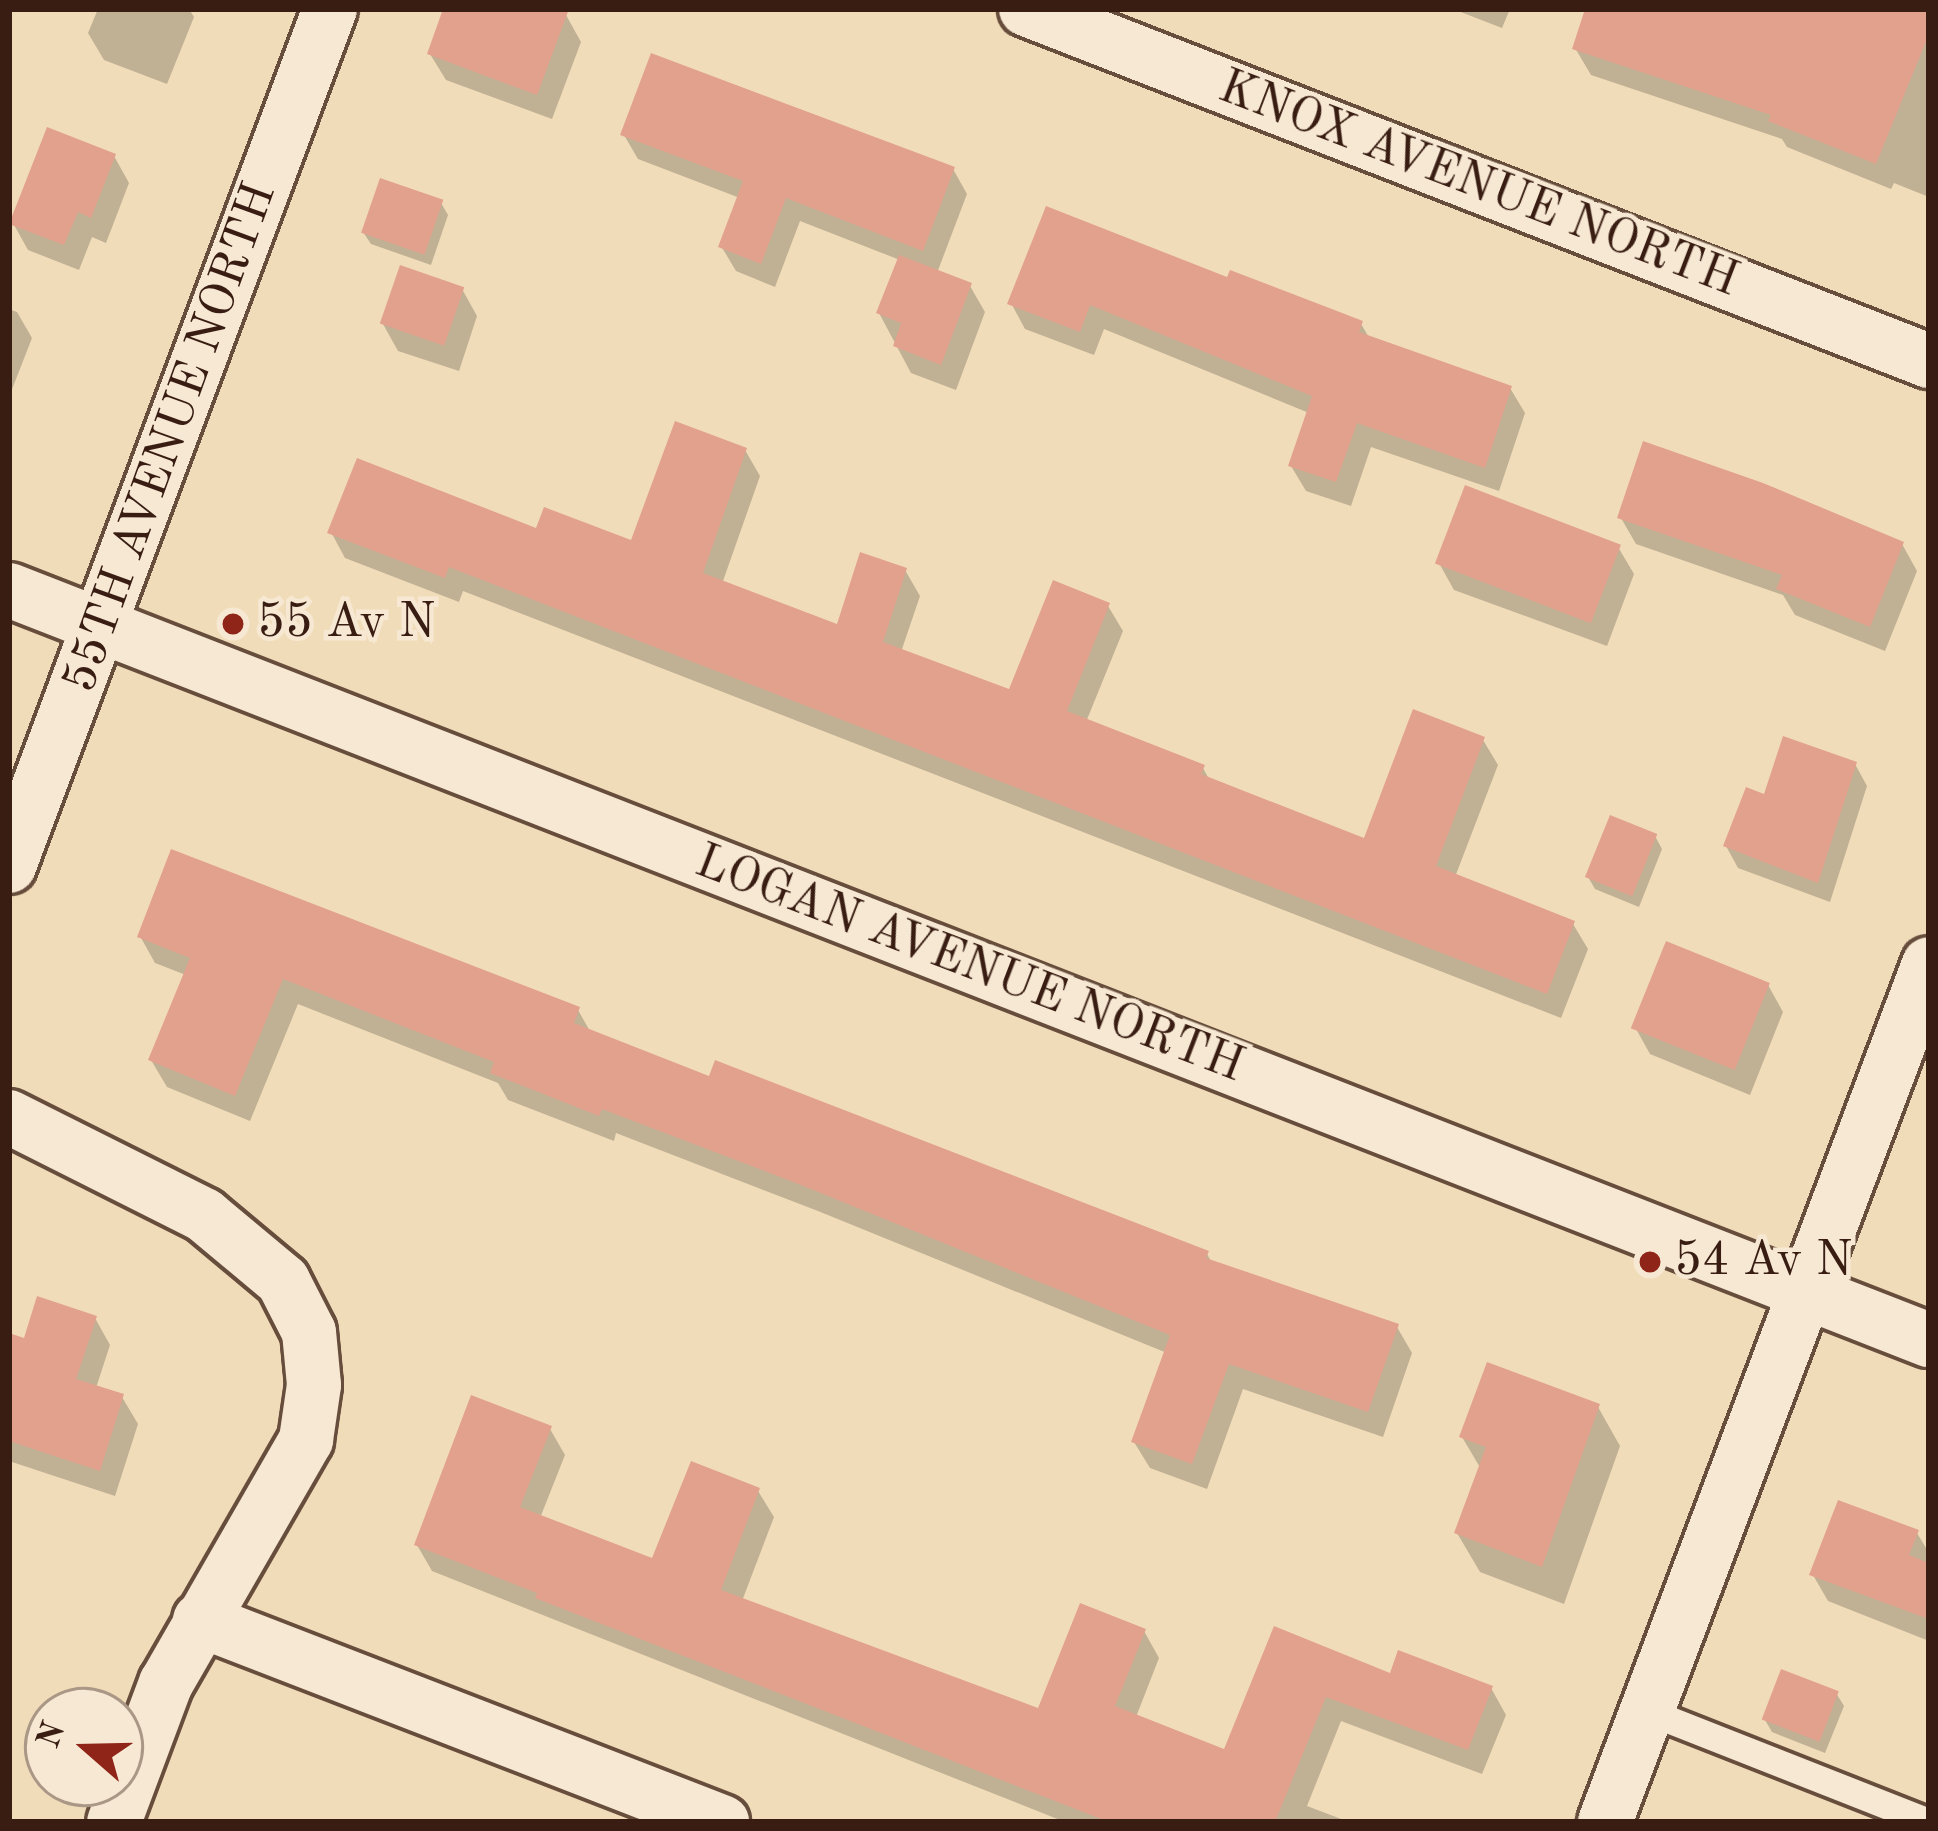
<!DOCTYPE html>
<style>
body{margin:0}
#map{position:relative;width:1938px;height:1831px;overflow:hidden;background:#f1dcb9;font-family:"Old Standard TT",serif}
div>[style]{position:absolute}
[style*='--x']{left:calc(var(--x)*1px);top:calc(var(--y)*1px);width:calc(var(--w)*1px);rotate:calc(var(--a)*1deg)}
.shadow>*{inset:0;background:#0003}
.building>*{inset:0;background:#e2a18d;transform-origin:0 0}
.roads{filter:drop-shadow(3px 0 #674d3c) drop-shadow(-3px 0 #674d3c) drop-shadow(0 3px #674d3c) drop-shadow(0 -3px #674d3c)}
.service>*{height:27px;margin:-13.5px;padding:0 13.5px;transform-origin:13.5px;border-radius:13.5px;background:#f6e8d2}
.minor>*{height:54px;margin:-27px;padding:0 27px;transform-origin:27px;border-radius:27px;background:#f6e8d2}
.dots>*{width:33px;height:33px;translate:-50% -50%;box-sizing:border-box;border:6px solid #f6e8d2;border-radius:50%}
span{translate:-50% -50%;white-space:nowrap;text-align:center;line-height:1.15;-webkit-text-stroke:9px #f6e8d2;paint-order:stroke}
.street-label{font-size:48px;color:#391d13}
.poi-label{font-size:48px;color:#391d13}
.left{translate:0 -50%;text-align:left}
.frame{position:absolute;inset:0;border:12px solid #391d13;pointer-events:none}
.north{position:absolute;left:24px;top:1687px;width:120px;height:120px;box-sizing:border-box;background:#f6e8d2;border:3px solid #aa9786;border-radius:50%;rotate:290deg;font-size:33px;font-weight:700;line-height:48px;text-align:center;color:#391d13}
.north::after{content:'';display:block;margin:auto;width:42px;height:54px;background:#8f2418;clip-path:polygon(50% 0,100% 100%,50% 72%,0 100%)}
</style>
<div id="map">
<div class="shadow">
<div style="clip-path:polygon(98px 9px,189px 9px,194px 17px,167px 84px,104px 60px,88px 33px)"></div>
<div style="clip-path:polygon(447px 9px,549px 9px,566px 15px,581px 42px,552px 119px,446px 80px,430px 54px)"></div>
<div style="clip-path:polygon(1453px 9px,1510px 9px,1502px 28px)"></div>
<div style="clip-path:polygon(1588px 9px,1929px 9px,1929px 197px,1894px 183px,1891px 189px,1787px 147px,1782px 139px,1591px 75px,1575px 48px)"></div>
<div style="clip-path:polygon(624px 135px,953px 169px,967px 194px,937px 273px,970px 286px,985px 312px,956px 390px,911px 373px,879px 313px,900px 260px,800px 221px,775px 287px,736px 271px,721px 246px,740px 198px,638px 159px)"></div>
<div style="clip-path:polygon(114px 156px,129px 183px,106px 243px,92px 237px,79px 270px,28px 250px,13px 223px)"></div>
<div style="clip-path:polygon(441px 203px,448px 215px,431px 265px,371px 244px,363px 232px)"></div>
<div style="clip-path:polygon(1228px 281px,1361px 324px,1370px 339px,1510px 388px,1525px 413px,1499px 491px,1371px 447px,1351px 506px,1306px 491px,1291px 466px,1309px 413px,1104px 329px,1094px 355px,1025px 329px,1011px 303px)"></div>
<div style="clip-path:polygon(462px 289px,477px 316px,459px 371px,398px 351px,383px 324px)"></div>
<div style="clip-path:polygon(9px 309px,17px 312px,32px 338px,9px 397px)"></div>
<div style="clip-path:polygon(745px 450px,760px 476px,723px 581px,839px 628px,905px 570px,920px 596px,901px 652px,1011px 692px,1108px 606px,1123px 631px,1086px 722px,1203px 768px,1210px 781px,1366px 842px,1483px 740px,1498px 765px,1455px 877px,1573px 924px,1588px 949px,1561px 1018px,463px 591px,459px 602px,345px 558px,331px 532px,538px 532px,633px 544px)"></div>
<div style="clip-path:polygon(1621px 518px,1902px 544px,1917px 571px,1885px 651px,1795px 615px,1783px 595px,1636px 544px)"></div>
<div style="clip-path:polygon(1618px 547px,1634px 574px,1607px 646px,1454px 590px,1439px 563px)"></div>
<div style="clip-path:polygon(1855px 764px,1867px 786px,1830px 902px,1738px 868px,1726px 846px,1765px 798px)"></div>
<div style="clip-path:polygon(1655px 836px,1662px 849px,1639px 907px,1595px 889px,1588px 877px)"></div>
<div style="clip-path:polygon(140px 936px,578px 1010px,591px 1033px,710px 1080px,1207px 1254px,1212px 1263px,1397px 1327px,1412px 1353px,1383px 1437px,1243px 1389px,1207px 1489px,1150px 1468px,1134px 1442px,1167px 1353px,818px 1211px,616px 1133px,614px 1141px,508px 1100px,498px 1083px,298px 1004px,250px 1121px,167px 1087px,151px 1060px,186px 975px,155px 963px)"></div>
<div style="clip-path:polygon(1768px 985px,1783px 1012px,1750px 1095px,1650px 1054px,1635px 1027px)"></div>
<div style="clip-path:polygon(95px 1318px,110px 1345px,96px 1388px,122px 1397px,138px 1424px,115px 1496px,9px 1461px,9px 1336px,25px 1342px)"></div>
<div style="clip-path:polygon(1598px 1407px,1620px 1446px,1564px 1604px,1480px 1572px,1457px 1533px,1481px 1469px,1462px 1437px)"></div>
<div style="clip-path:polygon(550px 1429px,565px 1455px,540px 1518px,653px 1562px,758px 1491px,774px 1517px,742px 1601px,1040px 1712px,1144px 1631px,1159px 1658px,1136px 1717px,1226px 1752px,1276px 1629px,1392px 1677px,1491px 1688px,1506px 1715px,1482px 1774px,1341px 1721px,1307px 1806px,1349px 1822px,1065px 1822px,432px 1571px,417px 1545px)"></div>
<div style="clip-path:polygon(1917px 1533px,1929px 1553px,1929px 1641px,1828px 1601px,1813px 1575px)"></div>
<div style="clip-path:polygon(1836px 1693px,1844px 1706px,1825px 1753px,1772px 1732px,1765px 1720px)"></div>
</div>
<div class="building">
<div style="clip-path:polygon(443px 9px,569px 9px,537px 95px,427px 54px)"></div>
<div style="clip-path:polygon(1585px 9px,1929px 9px,1929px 34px,1876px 164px,1768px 121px,1771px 115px,1572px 49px)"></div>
<div style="clip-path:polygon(651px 53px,955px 167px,923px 251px,786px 198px,761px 264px,718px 247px,743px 181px,620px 135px)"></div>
<div style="clip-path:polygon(47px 127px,116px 154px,91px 218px,78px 212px,64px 245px,9px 224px)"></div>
<div style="left:380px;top:178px;width:67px;height:58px;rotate:19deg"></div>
<div style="clip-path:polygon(1046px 206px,1227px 277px,1230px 270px,1363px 321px,1359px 332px,1512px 386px,1485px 468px,1357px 423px,1336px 482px,1288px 466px,1312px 396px,1090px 305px,1080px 332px,1007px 304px)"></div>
<div style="clip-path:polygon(899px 255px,972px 283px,941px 365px,893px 346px,901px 323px,876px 313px)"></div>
<div style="left:400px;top:265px;width:68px;height:62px;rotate:19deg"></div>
<div style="clip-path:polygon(675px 421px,747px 448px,703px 573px,837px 624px,860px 552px,907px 568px,883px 642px,1009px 689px,1053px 580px,1110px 603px,1067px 711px,1205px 765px,1201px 774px,1364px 838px,1413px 709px,1485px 737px,1436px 866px,1575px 921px,1547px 994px,449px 567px,445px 578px,327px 533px,357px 458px,536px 528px,544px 507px,631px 540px)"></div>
<div style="clip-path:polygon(1643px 441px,1763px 483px,1904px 542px,1870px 627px,1776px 589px,1782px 575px,1617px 518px)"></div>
<div style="left:1465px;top:485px;width:167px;height:84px;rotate:21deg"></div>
<div style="clip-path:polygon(1783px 736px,1857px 762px,1818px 883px,1723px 846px,1746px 787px,1764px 794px)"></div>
<div style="left:1610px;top:815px;width:51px;height:67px;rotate:22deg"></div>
<div style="clip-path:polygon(171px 849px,580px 1007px,574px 1023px,709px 1076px,715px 1060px,1209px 1251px,1206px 1258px,1399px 1324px,1368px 1412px,1229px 1364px,1192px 1464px,1131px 1442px,1170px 1335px,801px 1185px,602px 1109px,599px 1116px,490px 1073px,494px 1062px,283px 979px,235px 1096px,148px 1060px,190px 958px,137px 937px)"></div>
<div style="left:1666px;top:941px;width:112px;height:94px;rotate:22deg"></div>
<div style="clip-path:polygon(37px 1296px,97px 1316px,76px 1379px,124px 1394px,100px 1471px,9px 1441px,9px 1333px,24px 1338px)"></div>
<div style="clip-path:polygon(1487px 1362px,1600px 1404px,1542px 1567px,1454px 1533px,1486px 1447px,1459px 1437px)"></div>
<div style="clip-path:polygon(471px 1395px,552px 1426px,520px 1507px,652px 1558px,691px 1461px,760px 1488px,721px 1590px,1038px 1708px,1080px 1603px,1146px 1629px,1115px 1706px,1224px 1749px,1274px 1626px,1390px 1673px,1398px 1650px,1493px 1686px,1468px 1750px,1326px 1697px,1275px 1822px,1109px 1822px,535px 1598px,537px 1593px,414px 1545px)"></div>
<div style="clip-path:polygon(1838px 1500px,1919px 1530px,1909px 1555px,1929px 1563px,1929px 1619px,1809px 1575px)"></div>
<div style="left:1781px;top:1669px;width:62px;height:54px;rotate:21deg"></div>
</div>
<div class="roads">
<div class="service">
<div style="--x:1647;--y:1711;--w:303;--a:21.5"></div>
</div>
<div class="minor">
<div style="--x:1026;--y:9;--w:969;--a:21.3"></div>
<div style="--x:9;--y:590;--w:2061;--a:21.34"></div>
<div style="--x:9;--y:866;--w:915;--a:-69.47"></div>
<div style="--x:9;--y:1117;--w:218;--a:26.7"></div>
<div style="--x:204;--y:1215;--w:103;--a:39.9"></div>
<div style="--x:283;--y:1281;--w:57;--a:63"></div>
<div style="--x:309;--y:1332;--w:53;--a:84.6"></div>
<div style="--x:314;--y:1385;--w:56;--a:98.3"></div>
<div style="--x:306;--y:1440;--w:280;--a:119.9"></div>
<div style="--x:166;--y:1683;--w:148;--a:110.5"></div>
<div style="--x:200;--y:1620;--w:560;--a:21.16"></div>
<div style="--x:1605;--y:1822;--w:917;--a:-69.31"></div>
</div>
</div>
<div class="dots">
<div style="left:233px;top:624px;background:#8f2418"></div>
<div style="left:1650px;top:1262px;background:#8f2418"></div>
</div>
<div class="street-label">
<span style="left:1478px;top:185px;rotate:21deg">KNOX AVENUE NORTH</span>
<span style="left:171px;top:438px;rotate:-70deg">55TH AVENUE NORTH</span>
<span style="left:969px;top:965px;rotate:21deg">LOGAN AVENUE NORTH</span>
</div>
<div class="poi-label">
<span class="left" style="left:257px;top:624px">55 Av N</span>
<span class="left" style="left:1674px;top:1262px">54 Av N</span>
</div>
<div class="frame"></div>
<div class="north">N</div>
</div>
